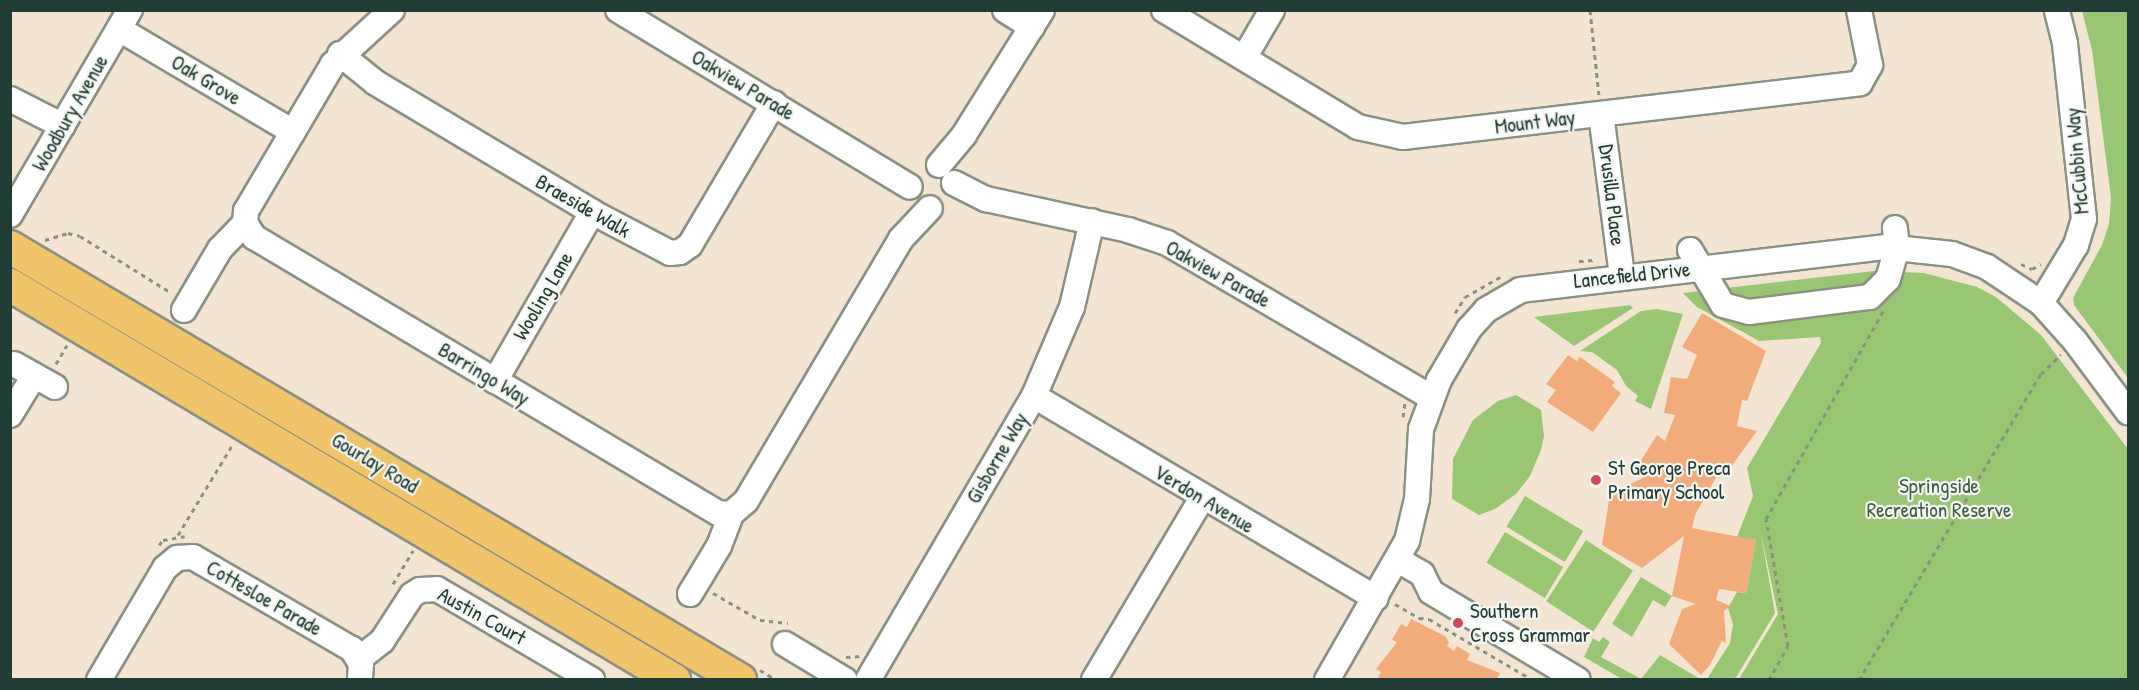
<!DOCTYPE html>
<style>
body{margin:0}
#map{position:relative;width:2139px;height:690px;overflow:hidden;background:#f4e5d2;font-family:"Patrick Hand",sans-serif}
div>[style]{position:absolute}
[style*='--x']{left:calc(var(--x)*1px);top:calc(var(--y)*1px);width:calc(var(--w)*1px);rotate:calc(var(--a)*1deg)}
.green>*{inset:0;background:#99c673;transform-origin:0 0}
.building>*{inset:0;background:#f2ac7c}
.path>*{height:3px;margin-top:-1.5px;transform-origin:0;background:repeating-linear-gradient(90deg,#8a9183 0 4.5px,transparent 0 9px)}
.roads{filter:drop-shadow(2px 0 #8a9183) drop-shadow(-2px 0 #8a9183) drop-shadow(0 2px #8a9183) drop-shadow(0 -2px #8a9183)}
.minor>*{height:24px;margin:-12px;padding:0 12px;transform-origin:12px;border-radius:12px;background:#fff}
.major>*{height:32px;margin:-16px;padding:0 16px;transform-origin:16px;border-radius:16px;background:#f0c469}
.dots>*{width:16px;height:16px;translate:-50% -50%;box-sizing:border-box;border:3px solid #f6f6f2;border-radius:50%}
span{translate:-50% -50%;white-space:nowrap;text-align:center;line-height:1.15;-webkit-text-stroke:4.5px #f6f6f2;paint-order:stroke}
.street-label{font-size:21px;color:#1f3d34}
.poi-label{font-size:21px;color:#1f3d34}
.left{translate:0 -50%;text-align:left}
.park-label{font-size:21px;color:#3e5f44}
.frame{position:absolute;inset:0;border:12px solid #1f3d34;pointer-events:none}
</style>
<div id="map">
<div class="green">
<div style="clip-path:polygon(2082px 11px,2128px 11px,2128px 378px,2074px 305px,2073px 298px,2102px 245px,2109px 224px,2111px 198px,2092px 50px)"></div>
<div style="clip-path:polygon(1874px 271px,1924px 273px,1977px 287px,1996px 297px,2041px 335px,2128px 449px,2128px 679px,1739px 679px,1778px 614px,1760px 529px,1775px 613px,1735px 679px,1707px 679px,1730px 643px,1733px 624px,1728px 608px,1737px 592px,1746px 593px,1756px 540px,1737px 537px,1753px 496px,1747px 468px,1821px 343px,1820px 337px,1759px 341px,1697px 307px,1683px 293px)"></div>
<div style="clip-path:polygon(1630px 305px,1633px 308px,1574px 346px,1534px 317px)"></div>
<div style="clip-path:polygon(1657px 309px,1683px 314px,1651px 409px,1635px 401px,1638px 396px,1626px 386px,1617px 370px,1592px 352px,1580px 351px,1641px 311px)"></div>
<div style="clip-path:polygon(1516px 395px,1541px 410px,1544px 436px,1541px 450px,1530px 476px,1516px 494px,1495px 509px,1479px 515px,1452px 499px,1453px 459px,1473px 420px,1498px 401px)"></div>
<div style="left:1525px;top:496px;width:68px;height:36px;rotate:31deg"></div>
<div style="left:1505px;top:532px;width:68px;height:36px;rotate:31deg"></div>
<div style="left:1586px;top:540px;width:56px;height:73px;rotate:33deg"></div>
<div style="clip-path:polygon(1641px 577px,1672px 596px,1665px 607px,1653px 600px,1632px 637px,1612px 624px)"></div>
<div style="clip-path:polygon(1603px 637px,1610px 642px,1601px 657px,1641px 679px,1660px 655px,1700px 679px,1622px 679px,1584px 657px,1593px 638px,1599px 642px)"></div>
</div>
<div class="building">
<div style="clip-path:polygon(1702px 313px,1766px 351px,1747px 401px,1742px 400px,1737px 426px,1757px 431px,1725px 475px,1719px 472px,1695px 515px,1692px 528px,1756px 540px,1746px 593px,1719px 589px,1716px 600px,1731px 606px,1724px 611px,1726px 643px,1722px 641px,1710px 665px,1701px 675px,1669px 644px,1682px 609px,1696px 604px,1672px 596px,1684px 536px,1642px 568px,1602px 545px,1610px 494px,1649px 475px,1637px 467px,1657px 435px,1665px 441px,1675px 415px,1664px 413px,1671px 377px,1687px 379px,1697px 355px,1682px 347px)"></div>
<div style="clip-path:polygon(1568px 355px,1577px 361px,1580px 357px,1615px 382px,1612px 386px,1621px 393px,1593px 432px,1547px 402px,1556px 390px,1546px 384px)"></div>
<div style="clip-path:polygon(1411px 619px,1445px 636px,1449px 642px,1447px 646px,1454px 651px,1457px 646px,1470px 654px,1467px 660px,1500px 673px,1496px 680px,1377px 680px,1381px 672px,1376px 669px,1397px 642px,1392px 640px,1401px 624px,1407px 627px)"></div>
</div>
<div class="path">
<div style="--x:1590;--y:10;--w:85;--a:84"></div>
<div style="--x:45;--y:240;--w:24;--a:-17"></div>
<div style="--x:68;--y:233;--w:12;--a:14"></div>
<div style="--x:80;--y:236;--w:106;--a:31.9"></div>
<div style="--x:1579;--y:261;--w:14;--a:-4"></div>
<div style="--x:2021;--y:264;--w:12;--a:24"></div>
<div style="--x:2032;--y:269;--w:10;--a:-29"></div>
<div style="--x:1455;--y:313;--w:19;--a:-58"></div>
<div style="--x:1465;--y:297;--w:43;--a:-29.6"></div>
<div style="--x:56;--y:364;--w:22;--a:-60"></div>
<div style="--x:1403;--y:417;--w:14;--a:-82"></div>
<div style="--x:178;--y:535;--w:106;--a:-58.9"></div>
<div style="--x:159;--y:545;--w:6;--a:-51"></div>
<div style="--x:163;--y:540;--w:22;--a:-10"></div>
<div style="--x:393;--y:584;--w:39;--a:-59"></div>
<div style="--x:713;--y:593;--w:54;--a:29.9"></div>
<div style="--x:760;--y:620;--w:28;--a:6"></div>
<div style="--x:1395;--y:604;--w:28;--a:30"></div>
<div style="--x:1419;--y:618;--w:10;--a:6"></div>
<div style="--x:1429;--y:619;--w:121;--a:30.4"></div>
<div style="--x:846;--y:657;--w:14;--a:-4"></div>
<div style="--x:760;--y:670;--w:19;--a:32"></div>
<div style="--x:1769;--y:680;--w:39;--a:-61"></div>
<div style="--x:1788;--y:646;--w:129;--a:-99.8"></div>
<div style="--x:1766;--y:519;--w:239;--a:-60.6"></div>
<div style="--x:1859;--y:680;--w:356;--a:-59.3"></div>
<div style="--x:2041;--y:374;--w:28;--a:-45"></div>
</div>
<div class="roads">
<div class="minor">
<div style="--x:392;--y:10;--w:80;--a:137.5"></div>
<div style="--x:333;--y:64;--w:171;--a:120.6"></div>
<div style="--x:246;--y:211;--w:12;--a:95"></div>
<div style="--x:245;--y:223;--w:17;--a:57"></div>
<div style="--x:254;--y:237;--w:540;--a:30.75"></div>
<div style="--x:718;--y:513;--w:13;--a:4"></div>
<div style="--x:731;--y:514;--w:20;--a:-41"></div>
<div style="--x:746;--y:501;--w:304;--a:-59.4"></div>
<div style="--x:901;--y:239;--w:42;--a:-46.9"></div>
<div style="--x:618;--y:10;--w:341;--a:31.2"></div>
<div style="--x:1005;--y:10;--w:32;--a:32"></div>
<div style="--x:1164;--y:10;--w:227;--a:31.1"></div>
<div style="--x:1358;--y:127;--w:46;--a:12.5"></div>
<div style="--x:1403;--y:137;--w:460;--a:-6.7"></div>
<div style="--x:1860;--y:83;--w:21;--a:-61"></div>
<div style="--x:1870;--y:65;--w:56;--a:-101.3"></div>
<div style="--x:119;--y:29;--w:202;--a:30.6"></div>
<div style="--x:340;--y:54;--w:46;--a:38.9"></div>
<div style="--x:376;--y:83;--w:252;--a:30.8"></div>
<div style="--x:592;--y:212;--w:88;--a:27.7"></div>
<div style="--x:670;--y:253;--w:10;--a:-6"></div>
<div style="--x:680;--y:252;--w:12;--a:-35"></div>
<div style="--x:690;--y:245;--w:165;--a:-59.4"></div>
<div style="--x:1244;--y:58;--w:56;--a:-59.7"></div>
<div style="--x:10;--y:99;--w:59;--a:27"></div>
<div style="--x:1601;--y:114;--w:163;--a:82.6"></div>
<div style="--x:939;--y:165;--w:39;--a:-50"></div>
<div style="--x:964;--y:135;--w:147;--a:-58"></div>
<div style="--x:954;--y:183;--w:36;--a:27"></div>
<div style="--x:986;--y:199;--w:145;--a:12.3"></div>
<div style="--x:1128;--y:230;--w:41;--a:18.4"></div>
<div style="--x:1167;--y:243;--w:306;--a:30.3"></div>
<div style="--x:10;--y:215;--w:238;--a:-59.7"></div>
<div style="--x:1690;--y:250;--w:64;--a:59"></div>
<div style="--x:1723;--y:305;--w:27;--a:15"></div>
<div style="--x:1749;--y:312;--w:122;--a:-7.1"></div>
<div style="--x:1870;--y:297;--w:25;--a:-45"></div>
<div style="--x:1888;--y:279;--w:32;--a:-74"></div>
<div style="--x:1897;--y:248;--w:20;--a:-96"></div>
<div style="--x:2041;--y:303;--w:68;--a:-58.9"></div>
<div style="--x:2076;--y:245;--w:27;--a:-73"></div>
<div style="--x:2084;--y:219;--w:177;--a:-96.2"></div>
<div style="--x:2065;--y:43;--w:34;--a:-104"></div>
<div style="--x:184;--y:310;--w:71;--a:-59.5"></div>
<div style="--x:220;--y:249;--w:36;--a:-46"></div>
<div style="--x:14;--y:364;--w:47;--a:29.3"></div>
<div style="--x:495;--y:381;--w:195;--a:-60.1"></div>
<div style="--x:1034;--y:396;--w:397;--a:30.6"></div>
<div style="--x:10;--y:415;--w:46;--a:-58.4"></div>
<div style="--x:1398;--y:560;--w:28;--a:30"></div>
<div style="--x:1422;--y:574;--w:20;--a:63"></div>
<div style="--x:1431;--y:592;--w:171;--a:30.9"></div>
<div style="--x:690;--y:594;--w:56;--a:-58.9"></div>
<div style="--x:719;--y:546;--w:34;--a:-69"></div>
<div style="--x:785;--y:644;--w:70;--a:31"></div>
<div style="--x:359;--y:659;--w:29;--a:-38"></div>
<div style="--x:382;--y:641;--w:55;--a:-56.9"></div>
<div style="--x:412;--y:595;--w:9;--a:-32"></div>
<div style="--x:420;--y:590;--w:17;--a:-3"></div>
<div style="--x:437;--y:589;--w:180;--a:30.4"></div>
<div style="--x:99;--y:680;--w:130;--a:-59.5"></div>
<div style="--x:165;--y:568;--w:16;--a:-40"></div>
<div style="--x:177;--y:558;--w:16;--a:-4"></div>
<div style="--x:193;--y:557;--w:184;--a:30.1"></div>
<div style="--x:352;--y:649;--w:17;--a:59"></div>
<div style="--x:361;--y:664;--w:16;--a:94"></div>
<div style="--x:868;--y:680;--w:329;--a:-59.7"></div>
<div style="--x:1034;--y:396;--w:97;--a:-66.9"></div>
<div style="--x:1072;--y:307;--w:88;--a:-76.9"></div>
<div style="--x:1094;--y:680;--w:212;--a:-59.3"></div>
<div style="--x:1327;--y:680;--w:160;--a:-60.1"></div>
<div style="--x:1407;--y:541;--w:43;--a:-76.6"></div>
<div style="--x:1417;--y:499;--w:70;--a:-86.7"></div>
<div style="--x:1421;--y:429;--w:52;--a:-69.8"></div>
<div style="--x:1439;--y:380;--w:59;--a:-59.5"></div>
<div style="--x:1469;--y:329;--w:25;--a:-48"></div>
<div style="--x:1486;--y:310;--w:39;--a:-30"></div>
<div style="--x:1520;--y:290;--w:369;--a:-6.7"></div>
<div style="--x:1886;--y:247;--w:66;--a:6.1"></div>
<div style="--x:1952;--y:254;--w:37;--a:20"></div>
<div style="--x:1987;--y:267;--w:65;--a:33.7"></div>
<div style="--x:2041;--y:303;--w:51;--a:48.2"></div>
<div style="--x:2075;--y:341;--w:89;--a:53.3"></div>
</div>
<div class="major">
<div style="--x:10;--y:247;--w:849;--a:30.67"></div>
<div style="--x:10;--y:285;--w:773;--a:30.75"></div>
</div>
</div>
<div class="dots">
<div style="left:1596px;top:480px;background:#d1495b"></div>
<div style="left:1458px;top:623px;background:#d1495b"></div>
</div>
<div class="street-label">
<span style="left:206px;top:80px;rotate:31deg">Oak Grove</span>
<span style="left:743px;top:85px;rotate:31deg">Oakview Parade</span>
<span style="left:70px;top:113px;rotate:-60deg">Woodbury Avenue</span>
<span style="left:1535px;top:122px;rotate:-7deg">Mount Way</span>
<span style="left:2077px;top:161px;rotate:-95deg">McCubbin Way</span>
<span style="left:1612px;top:195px;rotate:83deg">Drusilla Place</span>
<span style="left:583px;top:206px;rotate:30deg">Braeside Walk</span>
<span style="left:1218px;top:274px;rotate:29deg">Oakview Parade</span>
<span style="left:1632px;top:275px;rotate:-6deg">Lancefield Drive</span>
<span style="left:543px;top:296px;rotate:-60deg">Wooling Lane</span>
<span style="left:484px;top:374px;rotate:31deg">Barringo Way</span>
<span style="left:997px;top:458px;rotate:-60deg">Gisborne Way</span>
<span style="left:375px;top:463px;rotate:31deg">Gourlay Road</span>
<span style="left:1204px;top:499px;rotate:31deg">Verdon Avenue</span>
<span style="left:264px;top:598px;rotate:30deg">Cottesloe Parade</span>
<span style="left:482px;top:616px;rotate:29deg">Austin Court</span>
</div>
<div class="poi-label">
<span class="left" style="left:1608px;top:480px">St George Preca<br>Primary School</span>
<span class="left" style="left:1470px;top:623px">Southern<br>Cross Grammar</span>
</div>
<div class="park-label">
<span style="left:1939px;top:498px">Springside<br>Recreation Reserve</span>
</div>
<div class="frame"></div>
</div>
